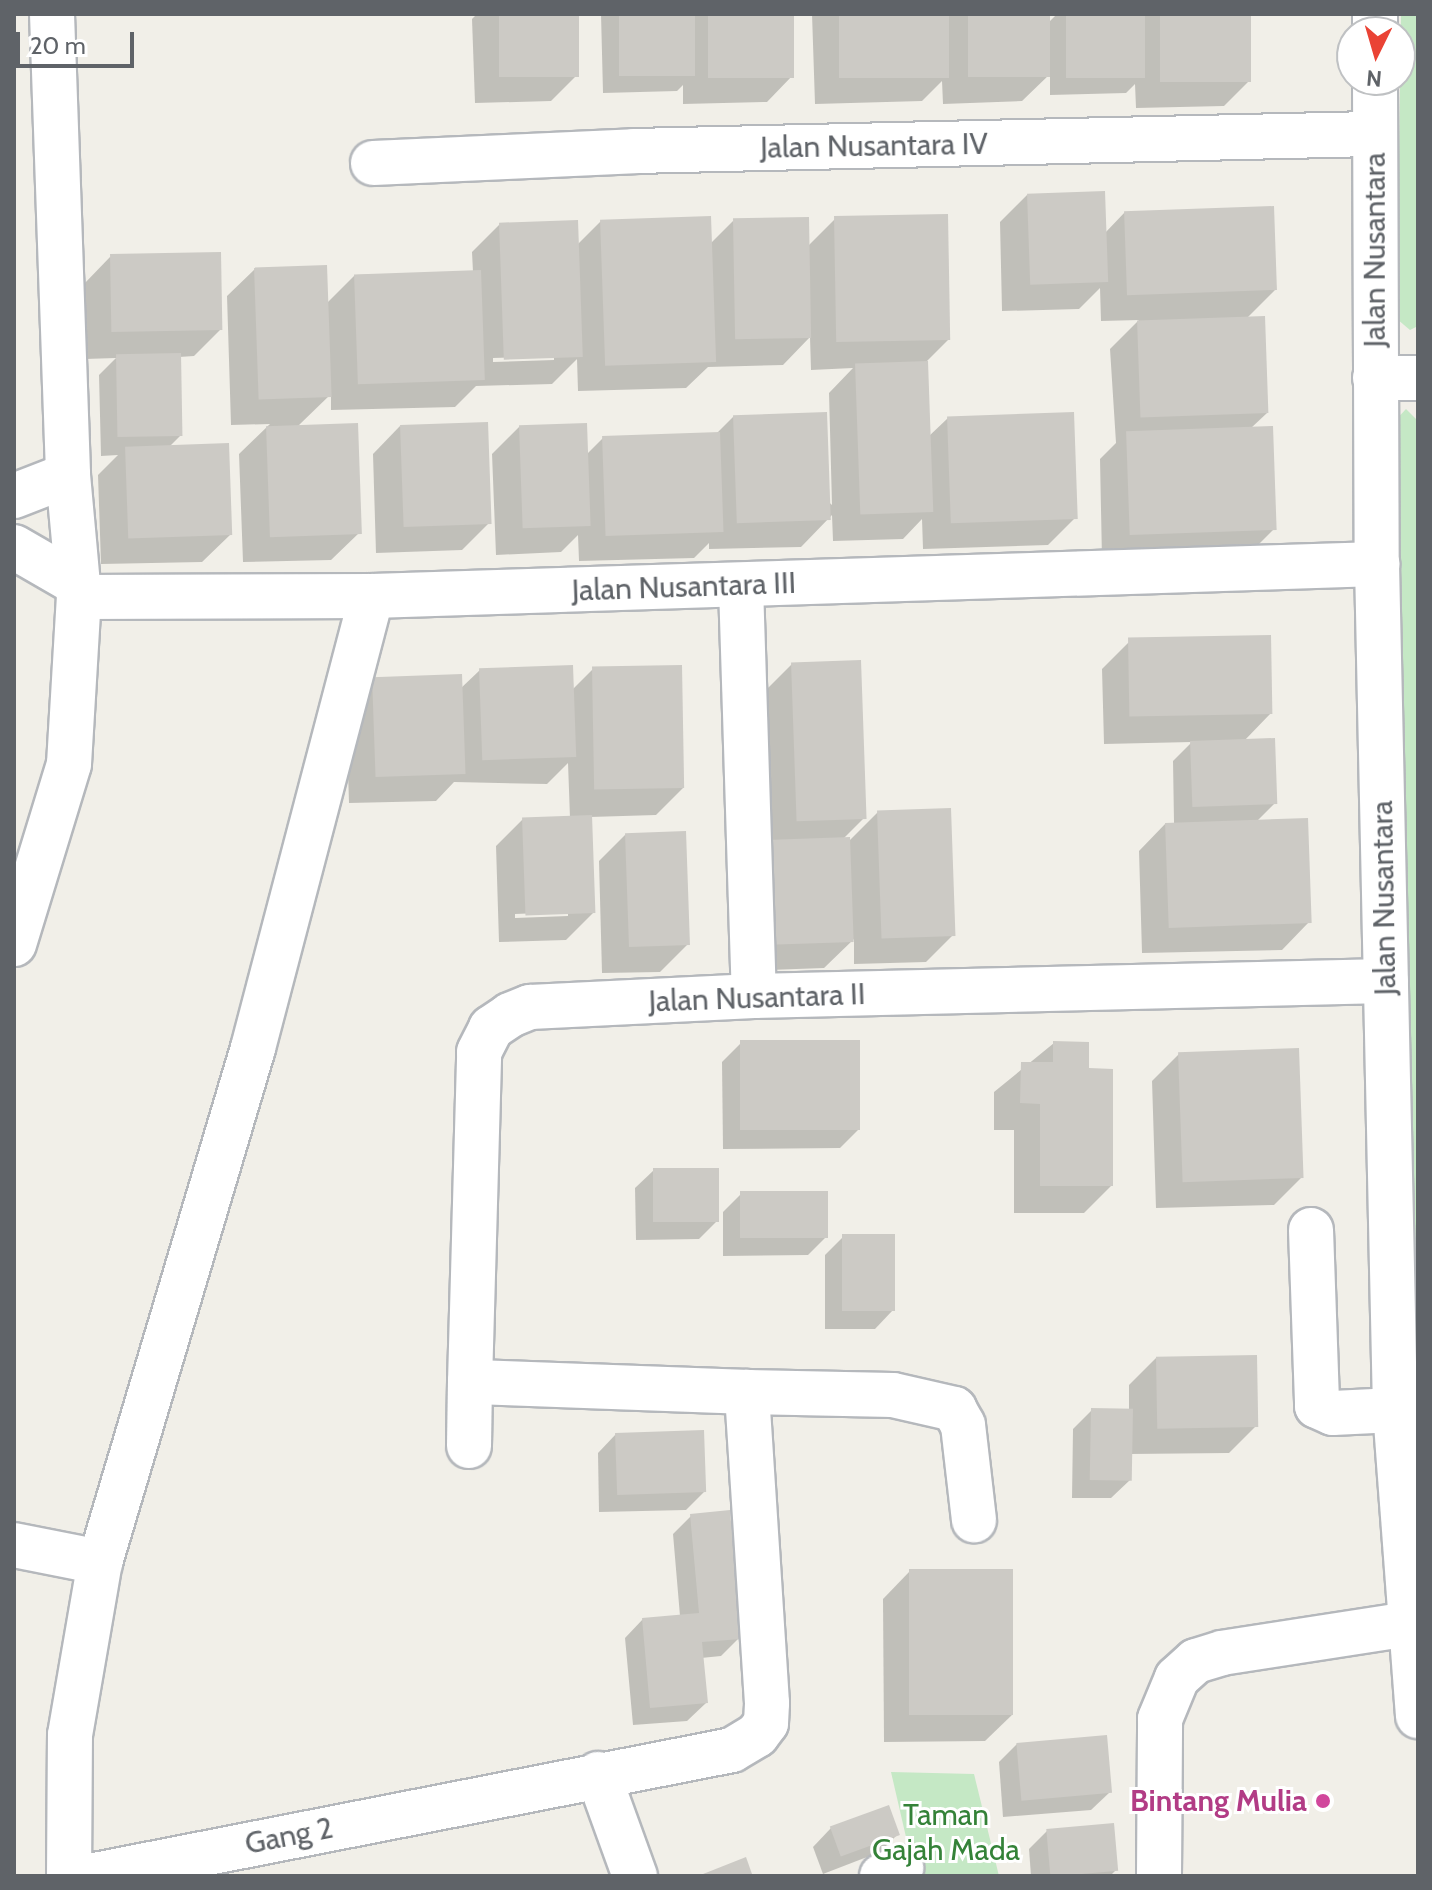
<!DOCTYPE html>
<style>
body{margin:0}
#map{position:relative;width:1432px;height:1890px;overflow:hidden;background:#f1efe8;font-family:Cabin,sans-serif}
div>[style]{position:absolute}
[style*='--x']{left:calc(var(--x)*1px);top:calc(var(--y)*1px);width:calc(var(--w)*1px);rotate:calc(var(--a)*1deg)}
.green>*{inset:0;background:#c5e8c5}
.shadow>*{inset:0;background:#0003}
.building>*{inset:0;background:#cccac5;transform-origin:0 0}
.roads{filter:drop-shadow(2px 0 #b5b8bc) drop-shadow(-2px 0 #b5b8bc) drop-shadow(0 2px #b5b8bc) drop-shadow(0 -2px #b5b8bc)}
.minor>*{height:44px;margin:-22px;padding:0 22px;transform-origin:22px;border-radius:22px;background:#fff}
.dots>*{width:22px;height:22px;translate:-50% -50%;box-sizing:border-box;border:4px solid #fff;border-radius:50%}
span{translate:-50% -50%;white-space:nowrap;text-align:center;line-height:1.15;-webkit-text-stroke:6px #fff;paint-order:stroke}
.street-label{font-size:30px;color:#5f6368}
.hotel-label{font-size:30px;color:#b23c85;font-weight:700}
.right{translate:-100% -50%;text-align:right}
.park-label{font-size:30px;color:#348238}
.frame{position:absolute;inset:0;border:16px solid #5f6368;pointer-events:none}
.north{position:absolute;left:1336px;top:16px;width:80px;height:80px;box-sizing:border-box;background:#fff;border:2px solid #bfc1c3;border-radius:50%;rotate:185deg;font-size:22px;font-weight:700;line-height:32px;text-align:center;color:#5f6368}
.north::after{content:'';display:block;margin:auto;width:28px;height:36px;background:#ea4335;clip-path:polygon(50% 0,100% 100%,50% 72%,0 100%)}
.scale{position:absolute;left:16px;top:32px;width:118px;height:36px;box-sizing:border-box;border:4px solid #5f6368;border-top:0;padding-left:10px;font-size:24px;line-height:28px;white-space:nowrap;color:#5f6368;-webkit-text-stroke:6px #fff;paint-order:stroke}
</style>
<div id="map">
<div class="green">
<div style="clip-path:polygon(1401px 14px,1418px 14px,1418px 326px,1410px 330px,1397px 319px)"></div>
<div style="clip-path:polygon(1406px 409px,1418px 421px,1418px 1368px,1394px 422px)"></div>
<div style="clip-path:polygon(891px 1772px,974px 1774px,999px 1876px,915px 1876px)"></div>
</div>
<div class="shadow">
<div style="clip-path:polygon(477px 14px,577px 14px,578px 74px,551px 101px,475px 103px,472px 19px)"></div>
<div style="clip-path:polygon(601px 14px,792px 14px,794px 74px,767px 102px,683px 104px,683px 85px,677px 91px,603px 93px)"></div>
<div style="clip-path:polygon(812px 14px,1048px 14px,1048px 23px,1057px 14px,1249px 14px,1251px 79px,1224px 106px,1136px 108px,1135px 84px,1126px 93px,1050px 95px,1050px 74px,1022px 101px,943px 104px,942px 81px,922px 101px,815px 104px)"></div>
<div style="clip-path:polygon(1027px 195px,1105px 233px,1125px 212px,1275px 290px,1246px 319px,1267px 413px,1250px 429px,1274px 529px,1247px 556px,1102px 560px,1100px 459px,1116px 443px,1110px 349px,1139px 320px,1101px 321px,1100px 288px,1079px 309px,1002px 311px,1000px 222px)"></div>
<div style="clip-path:polygon(evenodd,835px 219px,949px 339px,926px 362px,928px 437px,948px 418px,1075px 518px,1048px 545px,923px 549px,922px 519px,903px 539px,833px 541px,832px 515px,801px 547px,709px 549px,709px 543px,694px 558px,579px 561px,578px 535px,561px 552px,496px 555px,492px 454px,520px 426px,586px 455px,603px 438px,715px 435px,734px 416px,832px 505px,829px 393px,853px 368px,811px 370px,810px 337px,783px 365px,708px 367px,686px 388px,578px 391px,577px 359px,552px 384px,476px 386px,455px 407px,331px 410px,331px 394px,298px 426px,359px 533px,331px 560px,243px 562px,239px 454px,270px 424px,231px 425px,227px 296px,255px 269px,326px 304px,355px 275px,473px 272px,472px 252px,500px 224px,576px 246px,601px 221px,710px 244px,733px 221px,807px 247px,835px 219px,554px 356px,554px 360px,493px 362px,493px 358px,554px 356px)"></div>
<div style="clip-path:polygon(110px 257px,221px 329px,194px 356px,179px 357px,181px 435px,170px 446px,230px 535px,202px 562px,101px 564px,98px 475px,118px 455px,101px 456px,99px 375px,116px 358px,85px 359px,83px 285px)"></div>
<div style="clip-path:polygon(400px 426px,489px 523px,462px 550px,376px 553px,373px 454px)"></div>
<div style="clip-path:polygon(1129px 642px,1271px 713px,1244px 741px,1275px 803px,1257px 821px,1309px 922px,1282px 950px,1142px 953px,1139px 851px,1166px 823px,1174px 823px,1173px 761px,1192px 742px,1104px 744px,1102px 669px)"></div>
<div style="clip-path:polygon(792px 664px,864px 818px,842px 840px,848px 842px,878px 812px,953px 935px,926px 962px,854px 964px,854px 939px,824px 968px,742px 971px,765px 691px)"></div>
<div style="clip-path:polygon(evenodd,593px 669px,683px 788px,656px 815px,590px 817px,593px 913px,566px 940px,499px 942px,496px 846px,523px 819px,570px 818px,568px 763px,547px 784px,454px 782px,436px 801px,349px 803px,346px 706px,373px 678px,460px 689px,480px 670px,572px 690px,593px 669px,568px 912px,568px 916px,515px 918px,515px 914px,568px 912px)"></div>
<div style="clip-path:polygon(626px 834px,688px 944px,660px 972px,602px 973px,599px 861px)"></div>
<div style="clip-path:polygon(1054px 1043px,1087px 1070px,1111px 1186px,1084px 1213px,1014px 1213px,1014px 1130px,994px 1130px,994px 1092px)"></div>
<div style="clip-path:polygon(740px 1044px,858px 1130px,840px 1148px,723px 1149px,722px 1062px)"></div>
<div style="clip-path:polygon(1179px 1054px,1301px 1178px,1274px 1205px,1156px 1208px,1152px 1081px)"></div>
<div style="clip-path:polygon(654px 1170px,717px 1221px,699px 1239px,636px 1240px,635px 1188px)"></div>
<div style="clip-path:polygon(741px 1194px,826px 1237px,808px 1255px,723px 1256px,723px 1212px)"></div>
<div style="clip-path:polygon(843px 1237px,893px 1310px,875px 1329px,825px 1329px,825px 1255px)"></div>
<div style="clip-path:polygon(1156px 1358px,1256px 1426px,1229px 1453px,1130px 1454px,1130px 1480px,1111px 1498px,1072px 1498px,1073px 1429px,1092px 1410px,1129px 1411px,1129px 1385px)"></div>
<div style="clip-path:polygon(616px 1434px,704px 1492px,686px 1510px,599px 1512px,598px 1453px)"></div>
<div style="clip-path:polygon(691px 1516px,739px 1638px,721px 1656px,701px 1658px,706px 1703px,687px 1721px,633px 1725px,625px 1638px,643px 1619px,680px 1616px,673px 1534px)"></div>
<div style="clip-path:polygon(910px 1571px,1013px 1714px,985px 1741px,884px 1742px,883px 1599px)"></div>
<div style="clip-path:polygon(1017px 1744px,1110px 1792px,1091px 1810px,1003px 1817px,999px 1762px)"></div>
<div style="clip-path:polygon(831px 1828px,898px 1834px,880px 1852px,823px 1874px,813px 1847px)"></div>
<div style="clip-path:polygon(1047px 1831px,1116px 1870px,1110px 1876px,1031px 1876px,1029px 1849px)"></div>
<div style="clip-path:polygon(745px 1860px,747px 1876px,703px 1876px)"></div>
</div>
<div class="building">
<div style="left:499px;top:14px;width:80px;height:63px"></div>
<div style="left:619px;top:14px;width:76px;height:62px"></div>
<div style="left:708px;top:14px;width:86px;height:64px"></div>
<div style="left:839px;top:14px;width:110px;height:64px"></div>
<div style="left:968px;top:14px;width:82px;height:63px"></div>
<div style="left:1066px;top:14px;width:79px;height:64px"></div>
<div style="left:1160px;top:14px;width:91px;height:68px"></div>
<div style="left:1105px;top:191px;width:91px;height:78px;rotate:88deg"></div>
<div style="left:1274px;top:206px;width:84px;height:150px;rotate:88deg"></div>
<div style="left:948px;top:214px;width:126px;height:114px;rotate:89deg"></div>
<div style="left:711px;top:216px;width:146px;height:111px;rotate:88deg"></div>
<div style="left:809px;top:217px;width:121px;height:76px;rotate:89deg"></div>
<div style="left:578px;top:220px;width:137px;height:79px;rotate:88deg"></div>
<div style="left:221px;top:252px;width:78px;height:111px;rotate:89deg"></div>
<div style="left:327px;top:265px;width:132px;height:73px;rotate:88deg"></div>
<div style="left:481px;top:270px;width:110px;height:127px;rotate:88deg"></div>
<div style="left:1265px;top:316px;width:97px;height:128px;rotate:88deg"></div>
<div style="left:181px;top:353px;width:83px;height:65px;rotate:89deg"></div>
<div style="left:928px;top:361px;width:151px;height:73px;rotate:88deg"></div>
<div style="left:827px;top:412px;width:108px;height:94px;rotate:88deg"></div>
<div style="left:1074px;top:412px;width:107px;height:127px;rotate:88deg"></div>
<div style="left:488px;top:422px;width:102px;height:88px;rotate:88deg"></div>
<div style="left:358px;top:423px;width:111px;height:92px;rotate:88deg"></div>
<div style="left:587px;top:423px;width:103px;height:68px;rotate:88deg"></div>
<div style="left:1273px;top:426px;width:104px;height:147px;rotate:88deg"></div>
<div style="left:720px;top:432px;width:100px;height:118px;rotate:88deg"></div>
<div style="left:229px;top:443px;width:92px;height:104px;rotate:88deg"></div>
<div style="left:1271px;top:635px;width:79px;height:143px;rotate:89deg"></div>
<div style="left:861px;top:660px;width:159px;height:70px;rotate:88deg"></div>
<div style="left:573px;top:665px;width:92px;height:94px;rotate:88deg"></div>
<div style="left:682px;top:665px;width:123px;height:90px;rotate:89deg"></div>
<div style="left:462px;top:674px;width:100px;height:90px;rotate:88deg"></div>
<div style="left:1275px;top:738px;width:66px;height:85px;rotate:88deg"></div>
<div style="left:951px;top:808px;width:128px;height:74px;rotate:88deg"></div>
<div style="left:592px;top:815px;width:98px;height:70px;rotate:88deg"></div>
<div style="left:1308px;top:818px;width:105px;height:143px;rotate:88deg"></div>
<div style="left:686px;top:831px;width:114px;height:61px;rotate:88deg"></div>
<div style="left:850px;top:837px;width:105px;height:84px;rotate:88deg"></div>
<div style="left:860px;top:1040px;width:90px;height:120px;rotate:90deg"></div>
<div style="clip-path:polygon(1053px 1041px,1089px 1042px,1089px 1068px,1113px 1069px,1113px 1186px,1040px 1186px,1040px 1104px,1020px 1103px,1021px 1062px,1053px 1062px)"></div>
<div style="left:1299px;top:1048px;width:130px;height:121px;rotate:88deg"></div>
<div style="left:653px;top:1168px;width:66px;height:54px"></div>
<div style="left:828px;top:1191px;width:47px;height:88px;rotate:90deg"></div>
<div style="left:895px;top:1234px;width:77px;height:53px;rotate:90deg"></div>
<div style="left:1257px;top:1355px;width:72px;height:101px;rotate:89deg"></div>
<div style="left:1091px;top:1408px;width:42px;height:72px;rotate:1deg"></div>
<div style="left:704px;top:1430px;width:62px;height:89px;rotate:88deg"></div>
<div style="clip-path:polygon(730px 1510px,741px 1639px,702px 1642px,708px 1703px,650px 1708px,642px 1618px,699px 1613px,690px 1514px)"></div>
<div style="left:909px;top:1569px;width:104px;height:146px"></div>
<div style="left:1107px;top:1735px;width:58px;height:91px;rotate:85deg"></div>
<div style="left:889px;top:1805px;width:32px;height:63px;rotate:70deg"></div>
<div style="left:1114px;top:1823px;width:48px;height:68px;rotate:85deg"></div>
<div style="clip-path:polygon(746px 1857px,752px 1874px,698px 1876px)"></div>
</div>
<div class="roads">
<div class="minor">
<div style="--x:52;--y:14;--w:461;--a:88"></div>
<div style="--x:68;--y:475;--w:109;--a:84.8"></div>
<div style="--x:1375;--y:32;--w:18;--a:-90"></div>
<div style="--x:1375;--y:80;--w:484;--a:89.8"></div>
<div style="--x:1377;--y:564;--w:846;--a:88.78"></div>
<div style="--x:1395;--y:1410;--w:307;--a:85.7"></div>
<div style="--x:373;--y:163;--w:261;--a:-2.6"></div>
<div style="--x:634;--y:151;--w:740;--a:-1.32"></div>
<div style="--x:1375;--y:378;--w:43;--a:0"></div>
<div style="--x:14;--y:496;--w:58;--a:-21.3"></div>
<div style="--x:14;--y:547;--w:74;--a:30"></div>
<div style="--x:78;--y:584;--w:13;--a:86"></div>
<div style="--x:79;--y:597;--w:293;--a:-0.2"></div>
<div style="--x:372;--y:596;--w:1006;--a:-1.82"></div>
<div style="--x:741;--y:586;--w:410;--a:88.2"></div>
<div style="--x:14;--y:944;--w:188;--a:-73"></div>
<div style="--x:69;--y:764;--w:167;--a:-86.6"></div>
<div style="--x:1311;--y:1230;--w:176;--a:88"></div>
<div style="--x:1317;--y:1406;--w:17;--a:24"></div>
<div style="--x:1333;--y:1413;--w:62;--a:-2.8"></div>
<div style="--x:470;--y:1382;--w:330;--a:-88.4"></div>
<div style="--x:479;--y:1052;--w:27;--a:-63"></div>
<div style="--x:491;--y:1028;--w:23;--a:-34"></div>
<div style="--x:510;--y:1015;--w:22;--a:-22"></div>
<div style="--x:530;--y:1007;--w:224;--a:-2.8"></div>
<div style="--x:754;--y:996;--w:632;--a:-1.36"></div>
<div style="--x:747;--y:1392;--w:146;--a:1.2"></div>
<div style="--x:893;--y:1395;--w:63;--a:12.9"></div>
<div style="--x:954;--y:1409;--w:18;--a:61"></div>
<div style="--x:963;--y:1425;--w:96;--a:83.4"></div>
<div style="--x:14;--y:1545;--w:88;--a:11.2"></div>
<div style="--x:598;--y:1774;--w:109;--a:70.1"></div>
<div style="--x:1159;--y:1875;--w:156;--a:-89.6"></div>
<div style="--x:1160;--y:1719;--w:44;--a:-67.5"></div>
<div style="--x:1177;--y:1678;--w:25;--a:-42"></div>
<div style="--x:1196;--y:1661;--w:27;--a:-17"></div>
<div style="--x:1222;--y:1653;--w:190;--a:-8.8"></div>
<div style="--x:69;--y:1876;--w:141;--a:-89.6"></div>
<div style="--x:70;--y:1735;--w:176;--a:-80.2"></div>
<div style="--x:100;--y:1562;--w:536;--a:-73.42"></div>
<div style="--x:253;--y:1048;--w:467;--a:-75.3"></div>
<div style="--x:90;--y:1876;--w:654;--a:-11.1"></div>
<div style="--x:732;--y:1750;--w:29;--a:-31"></div>
<div style="--x:757;--y:1735;--w:15;--a:-53"></div>
<div style="--x:766;--y:1723;--w:20;--a:-87"></div>
<div style="--x:767;--y:1703;--w:312;--a:-93.7"></div>
<div style="--x:747;--y:1392;--w:277;--a:-177.9"></div>
<div style="--x:470;--y:1382;--w:64;--a:90.9"></div>
<div style="--x:882;--y:1876;--w:21;--a:-23"></div>
</div>
</div>
<div class="dots">
<div style="left:1323px;top:1801px;background:#d1479c"></div>
</div>
<div class="street-label">
<span style="left:874px;top:146px;rotate:-1deg">Jalan Nusantara IV</span>
<span style="left:1375px;top:250px;rotate:-90deg">Jalan Nusantara</span>
<span style="left:684px;top:587px;rotate:-2deg">Jalan Nusantara III</span>
<span style="left:1384px;top:898px;rotate:-91deg">Jalan Nusantara</span>
<span style="left:757px;top:998px;rotate:-2deg">Jalan Nusantara II</span>
<span style="left:289px;top:1836px;rotate:-11deg">Gang 2</span>
</div>
<div class="hotel-label">
<span class="right" style="left:1307px;top:1801px">Bintang Mulia</span>
</div>
<div class="park-label">
<span style="left:946px;top:1832px">Taman<br>Gajah Mada</span>
</div>
<div class="frame"></div>
<div class="north">N</div>
<div class="scale">20 m</div>
</div>
